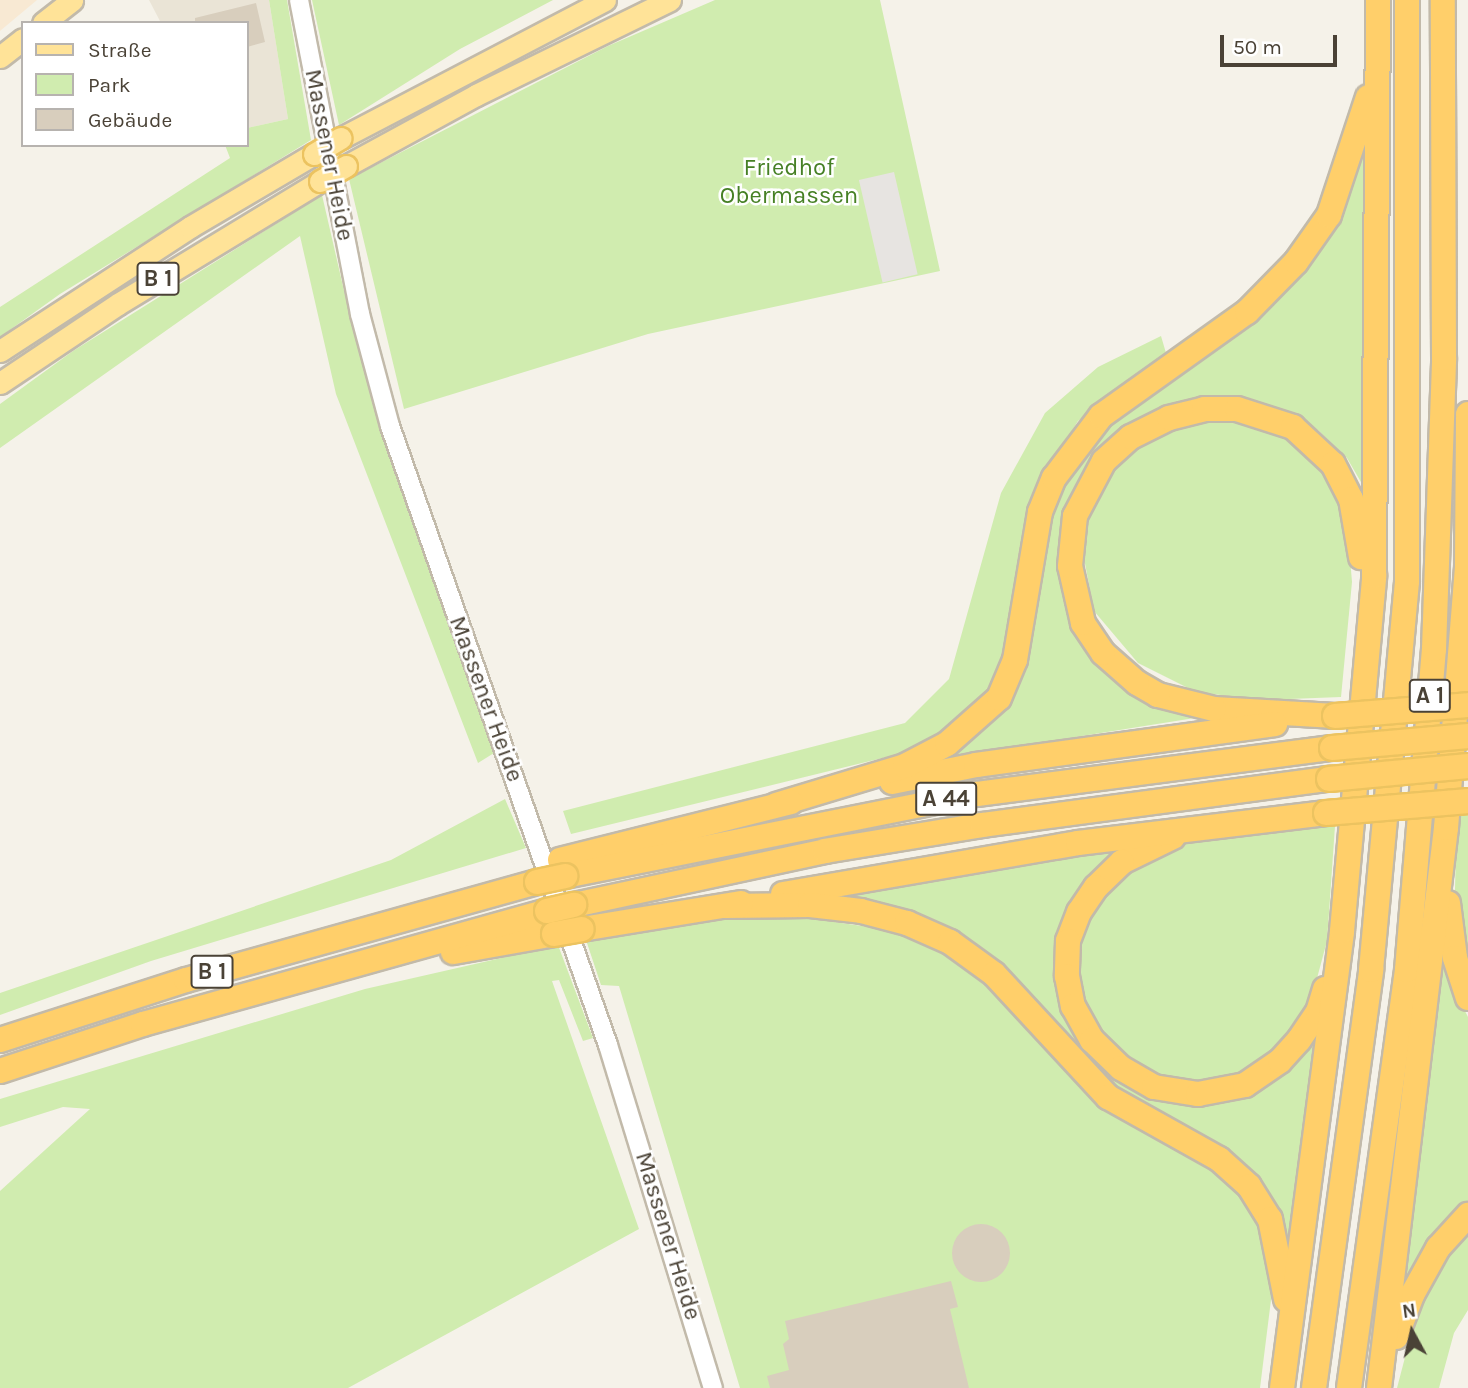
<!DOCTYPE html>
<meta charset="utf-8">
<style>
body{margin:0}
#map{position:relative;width:1468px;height:1388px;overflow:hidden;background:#f5f2e9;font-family:Karla,sans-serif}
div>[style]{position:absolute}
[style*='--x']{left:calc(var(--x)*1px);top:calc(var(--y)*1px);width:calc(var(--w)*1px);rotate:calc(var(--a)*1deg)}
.residential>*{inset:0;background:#eae4d6}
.commercial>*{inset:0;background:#f8e9d3}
.green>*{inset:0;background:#d0ecaf}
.parking>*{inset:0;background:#e7e4e1;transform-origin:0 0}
.building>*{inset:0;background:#d8cebd}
.round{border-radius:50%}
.roads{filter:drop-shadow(2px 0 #c2baaa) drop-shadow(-2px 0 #c2baaa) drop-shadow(0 2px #c2baaa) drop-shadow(0 -2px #c2baaa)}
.minor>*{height:18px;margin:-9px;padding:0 9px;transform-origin:9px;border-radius:9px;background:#fff}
.major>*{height:21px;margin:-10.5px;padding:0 10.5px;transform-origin:10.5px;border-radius:10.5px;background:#ffe398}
.highway>*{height:24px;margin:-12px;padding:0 12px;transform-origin:12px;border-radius:12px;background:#ffcf6a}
.bridges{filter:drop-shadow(2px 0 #ecc360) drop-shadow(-2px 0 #ecc360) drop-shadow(0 2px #ecc360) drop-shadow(0 -2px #ecc360)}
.major-bridge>*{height:21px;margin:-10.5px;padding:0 10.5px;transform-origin:10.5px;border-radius:10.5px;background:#ffe398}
.highway-bridge>*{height:24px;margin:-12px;padding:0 12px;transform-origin:12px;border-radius:12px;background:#ffcf6a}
span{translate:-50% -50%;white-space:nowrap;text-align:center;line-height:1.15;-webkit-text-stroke:5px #fff;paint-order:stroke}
.shield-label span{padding:2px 5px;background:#fff;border:2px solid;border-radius:5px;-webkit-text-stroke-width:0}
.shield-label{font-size:23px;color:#4a4236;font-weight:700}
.street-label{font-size:24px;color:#4a4236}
.park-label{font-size:24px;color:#468025}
.legend{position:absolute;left:21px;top:21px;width:228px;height:126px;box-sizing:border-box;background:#fff;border:2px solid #b7b3af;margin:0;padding:9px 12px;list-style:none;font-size:21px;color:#4a4236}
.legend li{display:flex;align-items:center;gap:14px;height:35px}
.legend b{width:35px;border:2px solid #b7b3af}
.north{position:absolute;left:1377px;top:1297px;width:70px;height:70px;-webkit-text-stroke:5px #fff;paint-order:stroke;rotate:352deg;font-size:19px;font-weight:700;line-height:28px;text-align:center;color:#4a4236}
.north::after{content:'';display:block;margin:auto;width:24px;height:32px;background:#4a4236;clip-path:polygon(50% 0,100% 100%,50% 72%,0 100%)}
.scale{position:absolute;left:1220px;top:35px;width:117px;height:32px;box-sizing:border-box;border:4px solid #4a4236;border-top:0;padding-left:9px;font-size:21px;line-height:24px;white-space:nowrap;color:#4a4236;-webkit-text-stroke:5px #fff;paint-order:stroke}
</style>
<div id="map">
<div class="residential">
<div style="clip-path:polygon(149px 0,269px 0,288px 119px,247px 128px,247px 23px,161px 23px)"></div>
</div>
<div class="commercial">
<div style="clip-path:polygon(0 0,37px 0,0 31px)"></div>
</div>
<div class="green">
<div style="clip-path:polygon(269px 0,287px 0,311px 140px,60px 294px,0 337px,0 307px,230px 158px,225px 145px,247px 145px,247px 128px,288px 119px)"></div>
<div style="clip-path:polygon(312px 0,553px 0,460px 49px,339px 125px)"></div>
<div style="clip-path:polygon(715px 0,880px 0,940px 271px,648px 334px,404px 409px,349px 179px,608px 46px)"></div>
<div style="clip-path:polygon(1370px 130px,1365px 489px,1347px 458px,1319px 431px,1290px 413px,1249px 398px,1204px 396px,1160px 407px,1115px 436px,1084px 470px,1064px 515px,1102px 666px,1201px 717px,938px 759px,994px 717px,1052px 507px,1074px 461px,1100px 429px,1261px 309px)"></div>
<div style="clip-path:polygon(322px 195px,354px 334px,395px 471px,494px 753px,478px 763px,336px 394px,300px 236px,0 448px,0 404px,73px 351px)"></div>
<div style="clip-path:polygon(1161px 336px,1166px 353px,1078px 421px,1040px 482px,1018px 565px,1008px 645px,988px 689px,954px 727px,903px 753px,571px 834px,563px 811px,905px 723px,949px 679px,1001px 493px,1045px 413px,1098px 367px)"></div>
<div style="clip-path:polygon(1231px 419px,1267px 426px,1301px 446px,1332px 480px,1347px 521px,1352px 582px,1341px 697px,1262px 700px,1196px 692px,1138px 663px,1094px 611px,1083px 553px,1092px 502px,1118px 465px,1153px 436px,1191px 422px)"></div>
<div style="clip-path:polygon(505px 799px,526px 848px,151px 961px,0 1015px,0 993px,391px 860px)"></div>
<div style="clip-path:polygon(1457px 815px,1468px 815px,1468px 983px,1454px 926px)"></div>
<div style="clip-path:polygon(1304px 826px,1335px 826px,1327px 941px,1309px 1008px,1270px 1057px,1244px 1072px,1200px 1081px,1165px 1077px,1131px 1059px,1103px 1035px,1086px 1004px,1080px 973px,1082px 941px,1092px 909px,1130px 867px,1172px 846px,1227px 833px)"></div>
<div style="clip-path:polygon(1123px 849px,1112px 858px,1062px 978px,1117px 1073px,1248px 1088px,1322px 1012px,1289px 1257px,1276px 1215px,1114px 1093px,997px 971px,837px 899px,836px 892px)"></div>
<div style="clip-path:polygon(787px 915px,896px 931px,960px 963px,1026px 1023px,1082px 1089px,1146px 1134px,1205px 1163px,1246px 1199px,1262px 1229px,1273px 1284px,1260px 1388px,740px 1388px,619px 986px,601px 985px,586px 940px,691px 922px)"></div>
<div style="clip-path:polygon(558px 945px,593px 1038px,583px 1041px,559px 980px,552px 981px,639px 1229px,348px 1388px,0 1388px,0 1191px,90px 1109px,63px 1107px,0 1127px,0 1099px,365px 989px)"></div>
<div style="clip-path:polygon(1441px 964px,1468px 1017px,1468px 1205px,1396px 1302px)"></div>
<div style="clip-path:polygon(1468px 1228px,1468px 1310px,1454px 1333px,1439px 1388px,1397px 1388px,1421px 1296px)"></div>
</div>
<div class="parking">
<div style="left:894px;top:172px;width:105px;height:36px;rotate:77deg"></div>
</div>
<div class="building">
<div style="clip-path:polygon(256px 3px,265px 42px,247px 47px,247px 23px,195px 23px,195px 18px)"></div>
<div class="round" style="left:952px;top:1224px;width:58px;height:58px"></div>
<div style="clip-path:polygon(951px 1281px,958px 1307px,950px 1309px,969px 1388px,770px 1388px,767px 1376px,789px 1370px,783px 1344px,789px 1339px,785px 1321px)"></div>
</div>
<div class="roads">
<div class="minor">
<div style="--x:299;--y:0;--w:320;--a:79"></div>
<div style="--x:360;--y:314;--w:116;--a:75"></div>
<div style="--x:390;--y:426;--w:656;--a:70.6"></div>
<div style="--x:608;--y:1045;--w:359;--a:73"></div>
</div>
<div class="major">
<div style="--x:43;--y:23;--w:37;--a:-38"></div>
<div style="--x:0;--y:57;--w:29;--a:-38"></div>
<div style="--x:341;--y:138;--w:298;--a:-27.6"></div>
<div style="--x:346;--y:166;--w:148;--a:-28.6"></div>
<div style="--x:476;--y:95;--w:216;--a:-26.1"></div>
<div style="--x:0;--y:351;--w:227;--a:-33.1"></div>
<div style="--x:190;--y:227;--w:144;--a:-30.5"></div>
<div style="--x:0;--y:383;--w:142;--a:-33.8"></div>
<div style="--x:118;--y:304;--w:237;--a:-31.3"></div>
</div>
<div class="highway">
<div style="--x:1335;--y:716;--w:121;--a:-176.7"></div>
<div style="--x:1214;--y:709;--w:58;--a:-166"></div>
<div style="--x:1158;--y:695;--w:24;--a:-150"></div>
<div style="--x:1137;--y:683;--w:45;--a:-138.6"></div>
<div style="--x:1103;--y:653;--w:36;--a:-124"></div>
<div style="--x:1083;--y:623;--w:58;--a:-102.8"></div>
<div style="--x:1070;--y:566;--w:50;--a:-84.3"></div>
<div style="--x:1075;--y:516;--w:62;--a:-62.2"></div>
<div style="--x:1104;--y:461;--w:36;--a:-42"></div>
<div style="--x:1131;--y:437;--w:42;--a:-26.6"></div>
<div style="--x:1169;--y:418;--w:36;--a:-14"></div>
<div style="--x:1204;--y:409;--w:33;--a:0"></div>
<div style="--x:1237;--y:409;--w:59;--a:17.8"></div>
<div style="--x:1293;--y:427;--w:54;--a:42.8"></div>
<div style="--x:1333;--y:464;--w:39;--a:63"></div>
<div style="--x:1351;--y:499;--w:59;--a:80.2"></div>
<div style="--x:892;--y:782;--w:86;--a:-11.4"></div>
<div style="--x:976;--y:765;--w:302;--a:-7.8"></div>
<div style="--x:776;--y:805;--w:135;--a:-16.8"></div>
<div style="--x:905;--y:766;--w:47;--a:-27.6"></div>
<div style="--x:947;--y:744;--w:69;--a:-41.5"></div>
<div style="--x:999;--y:698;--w:41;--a:-67.2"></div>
<div style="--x:1015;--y:660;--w:150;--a:-80.4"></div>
<div style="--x:1040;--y:512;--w:37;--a:-68"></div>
<div style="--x:1054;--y:478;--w:78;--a:-52.8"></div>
<div style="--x:1101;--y:416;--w:179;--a:-35.5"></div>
<div style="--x:1247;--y:312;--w:70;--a:-45.6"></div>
<div style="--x:1296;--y:262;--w:57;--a:-54.9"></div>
<div style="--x:1329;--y:215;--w:124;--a:-71.7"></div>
<div style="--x:1173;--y:837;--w:57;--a:153.9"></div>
<div style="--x:1122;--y:862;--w:36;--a:136"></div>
<div style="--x:1096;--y:887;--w:30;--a:124"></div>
<div style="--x:1079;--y:912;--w:31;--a:111"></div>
<div style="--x:1068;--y:941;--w:35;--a:92"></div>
<div style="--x:1067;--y:976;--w:31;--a:79"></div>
<div style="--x:1073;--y:1006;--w:39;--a:61"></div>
<div style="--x:1092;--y:1040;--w:40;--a:44"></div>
<div style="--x:1121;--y:1068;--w:38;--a:30"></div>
<div style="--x:1154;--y:1087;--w:45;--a:9"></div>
<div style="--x:1198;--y:1094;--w:48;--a:-10.8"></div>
<div style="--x:1245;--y:1085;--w:42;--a:-34.4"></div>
<div style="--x:1280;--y:1061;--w:28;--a:-48"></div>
<div style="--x:1299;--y:1040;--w:34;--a:-56"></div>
<div style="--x:1318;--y:1012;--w:24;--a:-73"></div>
<div style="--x:560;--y:860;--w:238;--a:-14.1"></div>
<div style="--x:565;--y:876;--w:420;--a:-11.3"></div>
<div style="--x:977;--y:794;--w:358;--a:-7.4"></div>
<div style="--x:783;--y:894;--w:299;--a:-9.8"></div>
<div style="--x:1078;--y:843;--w:250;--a:-6.9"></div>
<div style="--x:1448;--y:903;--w:55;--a:82.7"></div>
<div style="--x:1455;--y:958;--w:42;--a:72"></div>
<div style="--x:574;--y:905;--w:257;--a:-12.1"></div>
<div style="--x:825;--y:851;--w:159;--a:-9.4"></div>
<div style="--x:982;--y:825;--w:350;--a:-7.6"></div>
<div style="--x:725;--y:906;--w:85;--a:-0.7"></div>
<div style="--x:810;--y:905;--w:51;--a:6.7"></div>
<div style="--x:861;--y:911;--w:48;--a:14.6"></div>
<div style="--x:907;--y:923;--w:47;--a:23.8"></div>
<div style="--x:950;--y:942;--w:54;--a:36"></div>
<div style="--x:994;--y:974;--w:168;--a:47.2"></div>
<div style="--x:1108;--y:1097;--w:127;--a:29.2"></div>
<div style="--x:1219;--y:1159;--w:40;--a:42"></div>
<div style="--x:1249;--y:1186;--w:39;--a:58"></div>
<div style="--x:1270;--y:1219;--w:82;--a:78.7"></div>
<div style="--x:582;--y:929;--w:161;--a:-9.3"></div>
<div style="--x:453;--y:952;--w:103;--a:-10.1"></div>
<div style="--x:0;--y:1040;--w:195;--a:-17.9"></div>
<div style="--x:186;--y:980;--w:364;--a:-15.6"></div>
<div style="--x:0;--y:1071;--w:151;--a:-18.2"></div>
<div style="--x:143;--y:1024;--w:420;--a:-15.6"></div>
<div style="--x:1396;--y:1337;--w:45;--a:-69.1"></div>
<div style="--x:1412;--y:1295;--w:54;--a:-61"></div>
<div style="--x:1438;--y:1248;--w:45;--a:-47.7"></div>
<div style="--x:1282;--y:1388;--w:461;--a:-82.5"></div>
<div style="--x:1342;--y:931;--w:356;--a:-84.8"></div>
<div style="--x:1374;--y:576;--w:576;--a:-89.6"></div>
<div style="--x:1314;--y:1388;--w:422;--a:-82.2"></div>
<div style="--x:1371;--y:970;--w:391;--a:-84.7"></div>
<div style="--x:1407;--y:581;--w:581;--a:-90"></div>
<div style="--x:1349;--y:1388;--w:422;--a:-82.1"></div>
<div style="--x:1407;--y:970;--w:322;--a:-85.2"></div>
<div style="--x:1434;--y:649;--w:291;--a:-88"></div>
<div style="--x:1444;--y:358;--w:358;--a:-90.2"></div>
<div style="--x:1379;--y:1388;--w:564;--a:-83.18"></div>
<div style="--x:1446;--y:828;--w:263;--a:-85.4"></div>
<div style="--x:1467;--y:566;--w:152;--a:-89.6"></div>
</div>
</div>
<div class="bridges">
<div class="major-bridge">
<div style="--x:314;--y:154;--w:31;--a:-31"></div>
<div style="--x:320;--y:181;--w:30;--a:-30"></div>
</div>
<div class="highway-bridge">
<div style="--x:1335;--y:716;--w:133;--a:-4.7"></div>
<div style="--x:1332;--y:748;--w:137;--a:-5"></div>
<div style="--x:1329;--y:779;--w:140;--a:-5.3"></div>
<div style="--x:1326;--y:813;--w:143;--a:-4.8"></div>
<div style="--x:537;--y:882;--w:29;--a:-12"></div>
<div style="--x:547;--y:911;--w:28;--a:-13"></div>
<div style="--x:554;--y:934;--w:28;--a:-10"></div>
</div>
</div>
<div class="shield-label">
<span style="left:158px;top:279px">B 1</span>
<span style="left:1430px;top:696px">A 1</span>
<span style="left:946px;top:799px">A 44</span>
<span style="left:212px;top:972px">B 1</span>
</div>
<div class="street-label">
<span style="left:329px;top:155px;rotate:79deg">Massener Heide</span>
<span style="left:486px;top:699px;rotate:70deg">Massener Heide</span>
<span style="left:668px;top:1236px;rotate:73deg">Massener Heide</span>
</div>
<div class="park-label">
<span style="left:789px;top:182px">Friedhof<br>Obermassen</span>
</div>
<ul class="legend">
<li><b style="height:9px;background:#ffe398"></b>Straße</li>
<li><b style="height:19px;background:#d0ecaf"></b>Park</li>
<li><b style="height:19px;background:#d8cebd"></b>Gebäude</li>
</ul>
<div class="north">N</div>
<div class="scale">50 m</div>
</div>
